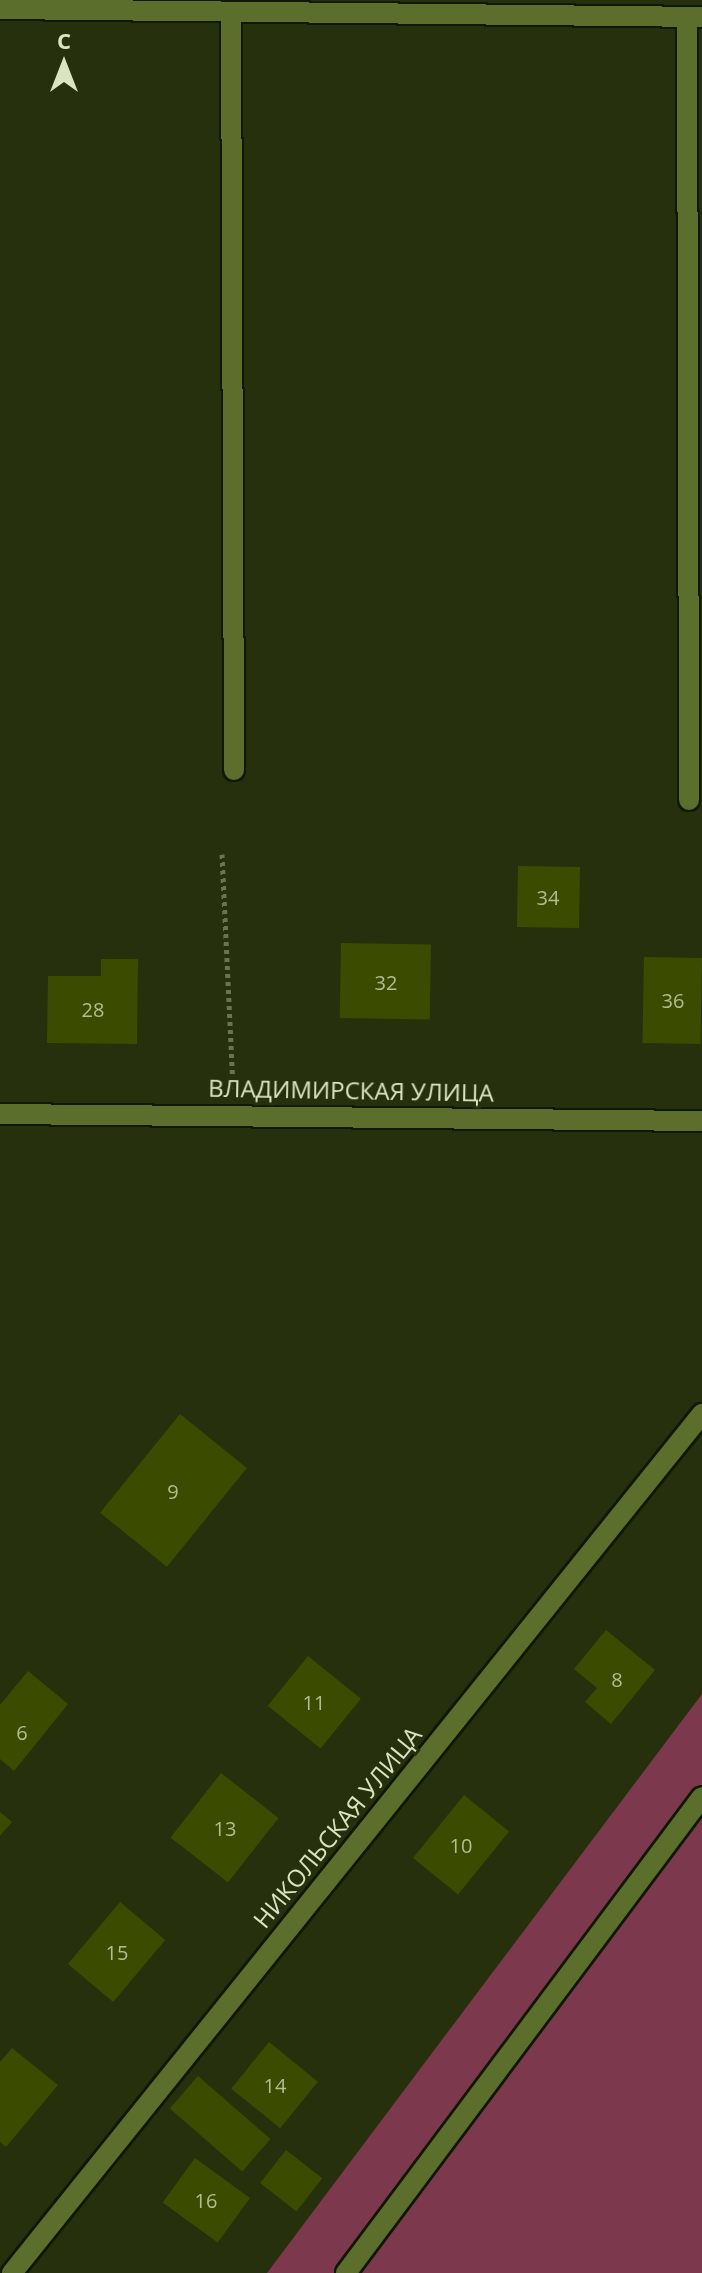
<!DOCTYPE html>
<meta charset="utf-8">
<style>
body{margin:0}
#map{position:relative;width:702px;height:2273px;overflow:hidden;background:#26300c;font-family:"Open Sans",sans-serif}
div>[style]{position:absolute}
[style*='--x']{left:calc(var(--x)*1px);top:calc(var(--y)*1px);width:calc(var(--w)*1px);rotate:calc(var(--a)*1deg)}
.green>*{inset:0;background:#7c394d}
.building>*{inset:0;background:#3b4c00;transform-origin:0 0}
.path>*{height:5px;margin-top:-2.5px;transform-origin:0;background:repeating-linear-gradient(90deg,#6a7451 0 4px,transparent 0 8px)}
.roads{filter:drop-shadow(2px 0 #111703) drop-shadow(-2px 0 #111703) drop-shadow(0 2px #111703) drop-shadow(0 -2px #111703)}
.lane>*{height:20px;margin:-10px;padding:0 10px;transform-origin:10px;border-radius:10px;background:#5b6e2b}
.street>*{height:20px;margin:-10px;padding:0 10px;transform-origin:10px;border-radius:10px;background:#5b6e2b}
span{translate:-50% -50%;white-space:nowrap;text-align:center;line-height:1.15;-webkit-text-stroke:6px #26300c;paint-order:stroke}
.number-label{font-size:20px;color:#b1be92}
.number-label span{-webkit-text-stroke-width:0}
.street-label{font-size:24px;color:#d8e4c2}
.north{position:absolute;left:24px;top:24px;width:80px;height:80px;-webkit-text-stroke:6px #26300c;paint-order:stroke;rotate:0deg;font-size:22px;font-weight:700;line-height:32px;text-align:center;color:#d8e4c2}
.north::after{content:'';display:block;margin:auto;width:28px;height:36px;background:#d8e4c2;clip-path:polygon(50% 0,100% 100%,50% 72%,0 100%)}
</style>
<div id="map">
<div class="green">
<div style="clip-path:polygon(702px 1694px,702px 2273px,267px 2273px,411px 2081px)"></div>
</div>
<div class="building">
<div style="left:518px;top:866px;width:62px;height:61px;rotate:1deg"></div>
<div style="left:341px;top:943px;width:90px;height:75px;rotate:1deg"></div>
<div style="left:644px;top:957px;width:58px;height:86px;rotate:1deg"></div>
<div style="clip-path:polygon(101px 959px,138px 959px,137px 1044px,47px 1043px,48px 976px,101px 976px)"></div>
<div style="left:180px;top:1414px;width:86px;height:127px;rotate:39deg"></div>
<div style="clip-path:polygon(606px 1630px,655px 1670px,611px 1724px,585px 1702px,597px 1688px,574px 1669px)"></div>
<div style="left:308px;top:1656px;width:68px;height:64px;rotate:39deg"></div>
<div style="clip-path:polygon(28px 1671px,68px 1704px,14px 1771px,0 1759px,0 1705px)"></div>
<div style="left:221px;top:1773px;width:73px;height:82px;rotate:38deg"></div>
<div style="left:464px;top:1795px;width:58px;height:81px;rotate:39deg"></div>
<div style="clip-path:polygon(0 1812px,12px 1822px,0 1836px)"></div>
<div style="left:120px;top:1902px;width:59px;height:81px;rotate:40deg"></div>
<div style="left:269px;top:2042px;width:63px;height:60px;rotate:39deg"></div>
<div style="clip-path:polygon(12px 2048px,58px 2085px,6px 2147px,0 2142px,0 2062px)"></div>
<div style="left:198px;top:2076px;width:96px;height:43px;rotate:41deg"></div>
<div style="left:286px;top:2150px;width:46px;height:42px;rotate:38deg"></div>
<div style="left:195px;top:2158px;width:68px;height:55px;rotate:36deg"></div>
</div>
<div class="path">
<div style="--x:222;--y:854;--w:235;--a:87.3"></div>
</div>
<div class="roads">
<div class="lane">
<div style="--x:346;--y:2273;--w:594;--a:-53.21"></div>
</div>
<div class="street">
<div style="--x:0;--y:9;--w:702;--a:0.65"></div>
<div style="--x:231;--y:12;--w:758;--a:89.77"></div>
<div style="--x:687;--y:17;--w:783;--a:89.85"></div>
<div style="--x:0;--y:1114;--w:702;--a:0.57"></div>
<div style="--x:12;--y:2273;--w:1102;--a:-51.23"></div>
</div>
</div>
<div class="number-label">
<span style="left:548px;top:897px">34</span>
<span style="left:386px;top:982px">32</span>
<span style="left:673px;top:1000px">36</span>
<span style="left:93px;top:1009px">28</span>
<span style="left:173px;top:1491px">9</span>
<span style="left:617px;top:1679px">8</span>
<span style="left:314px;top:1702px">11</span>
<span style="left:22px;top:1732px">6</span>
<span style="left:225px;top:1828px">13</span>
<span style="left:461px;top:1845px">10</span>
<span style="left:117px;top:1952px">15</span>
<span style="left:275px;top:2085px">14</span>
<span style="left:206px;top:2200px">16</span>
</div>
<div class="street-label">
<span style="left:351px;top:1090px;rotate:1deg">ВЛАДИМИРСКАЯ УЛИЦА</span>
<span style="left:337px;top:1827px;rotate:-51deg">НИКОЛЬСКАЯ УЛИЦА</span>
</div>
<div class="north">С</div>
</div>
